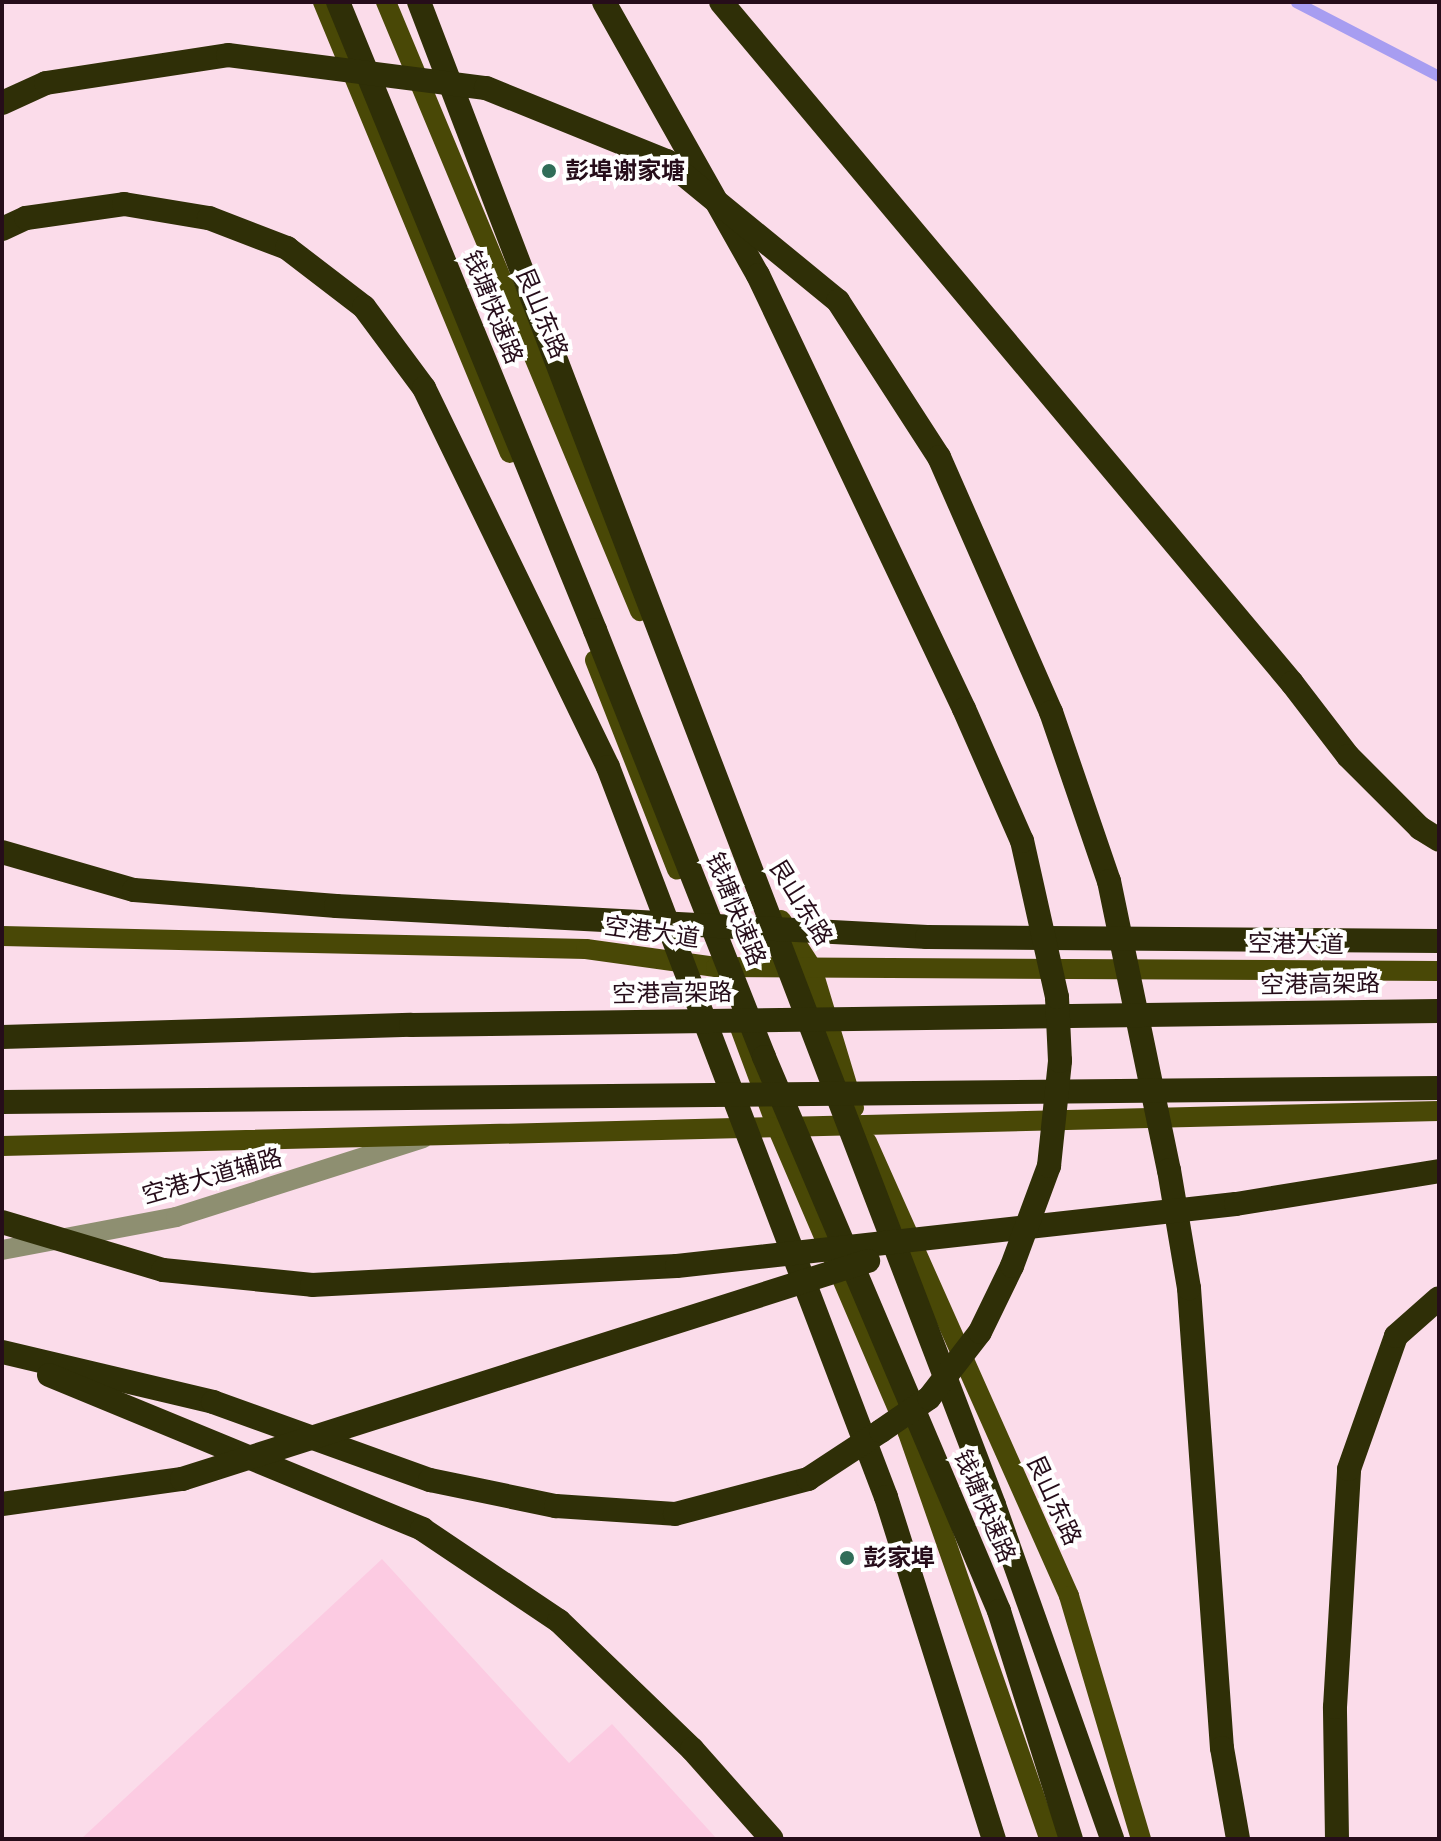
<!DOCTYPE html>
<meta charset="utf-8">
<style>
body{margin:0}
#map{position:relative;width:1441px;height:1841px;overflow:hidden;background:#fbdcea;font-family:"IBM Plex Serif","Noto Sans SC",serif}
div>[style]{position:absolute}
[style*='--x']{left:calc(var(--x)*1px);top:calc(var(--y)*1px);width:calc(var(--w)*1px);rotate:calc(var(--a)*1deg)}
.built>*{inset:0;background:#fccbe2}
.stream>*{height:11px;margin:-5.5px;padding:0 5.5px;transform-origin:5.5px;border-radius:5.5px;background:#a79df1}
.street>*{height:20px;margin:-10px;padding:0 10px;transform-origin:10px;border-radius:10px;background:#8e8f71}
.primary>*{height:20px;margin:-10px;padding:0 10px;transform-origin:10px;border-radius:10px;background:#494806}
.highway>*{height:24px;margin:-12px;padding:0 12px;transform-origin:12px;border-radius:12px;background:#2f2f07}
.highway-bridge>*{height:24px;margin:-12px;padding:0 12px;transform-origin:12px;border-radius:12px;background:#2f2f07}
.dots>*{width:22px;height:22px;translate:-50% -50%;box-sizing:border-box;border:4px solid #fff;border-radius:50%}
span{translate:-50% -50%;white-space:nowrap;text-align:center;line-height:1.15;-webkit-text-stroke:8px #fff;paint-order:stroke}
.poi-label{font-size:24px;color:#260d1a;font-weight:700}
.left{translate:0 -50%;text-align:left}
.street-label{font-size:24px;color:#260d1a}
.frame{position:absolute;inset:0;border:4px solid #260d1a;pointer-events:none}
</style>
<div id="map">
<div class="built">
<div style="clip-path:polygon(382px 1559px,569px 1763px,612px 1724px,717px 1839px,81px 1839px)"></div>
</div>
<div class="stream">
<div style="--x:1296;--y:2;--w:161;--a:27.4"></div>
</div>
<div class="street">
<div style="--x:2;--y:1250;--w:177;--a:-10.7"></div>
<div style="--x:176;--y:1217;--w:259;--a:-17.7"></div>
</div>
<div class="primary">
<div style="--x:323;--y:2;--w:488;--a:67.5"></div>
<div style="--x:386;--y:2;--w:660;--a:67.36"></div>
<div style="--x:595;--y:660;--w:225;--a:68.6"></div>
<div style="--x:781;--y:920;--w:57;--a:57.1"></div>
<div style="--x:812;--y:968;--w:146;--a:73.3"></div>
<div style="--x:2;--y:936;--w:584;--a:1.28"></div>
<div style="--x:586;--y:949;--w:131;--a:7.9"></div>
<div style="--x:716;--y:967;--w:723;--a:0.32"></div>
<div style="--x:739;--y:1025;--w:109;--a:69.6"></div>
<div style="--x:777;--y:1127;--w:333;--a:66.8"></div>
<div style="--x:908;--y:1433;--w:430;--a:70.8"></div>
<div style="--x:867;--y:1142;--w:497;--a:66"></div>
<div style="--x:1069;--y:1596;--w:253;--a:73.5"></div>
<div style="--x:2;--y:1146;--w:1437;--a:-1.4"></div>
</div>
<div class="highway">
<div style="--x:604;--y:2;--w:313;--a:60.6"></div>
<div style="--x:758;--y:275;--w:480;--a:64.6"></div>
<div style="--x:721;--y:2;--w:889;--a:50.02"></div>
<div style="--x:1292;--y:683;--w:92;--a:52.5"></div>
<div style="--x:1348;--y:756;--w:102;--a:45"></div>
<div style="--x:1420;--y:828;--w:22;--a:32"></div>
<div style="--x:2;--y:852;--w:137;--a:16.1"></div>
<div style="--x:134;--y:890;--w:203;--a:4.5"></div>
<div style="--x:1189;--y:1288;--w:461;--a:85.9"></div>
<div style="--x:1222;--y:1748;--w:92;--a:80"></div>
<div style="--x:1337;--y:1839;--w:132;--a:-90.9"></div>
<div style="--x:1335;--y:1707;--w:238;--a:-86.6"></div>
<div style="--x:1349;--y:1469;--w:141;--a:-70.5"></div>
<div style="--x:1396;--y:1336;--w:57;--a:-41.5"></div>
</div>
<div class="highway-bridge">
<div style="--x:338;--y:2;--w:679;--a:67.74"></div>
<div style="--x:595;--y:630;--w:459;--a:68.4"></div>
<div style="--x:764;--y:1057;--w:602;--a:67.01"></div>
<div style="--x:999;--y:1611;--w:239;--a:72.5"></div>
<div style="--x:419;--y:2;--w:1609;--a:69.06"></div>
<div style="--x:994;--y:1505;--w:354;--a:70.5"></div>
<div style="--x:2;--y:103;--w:48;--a:-24.4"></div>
<div style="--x:46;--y:83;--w:184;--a:-8.7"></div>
<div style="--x:228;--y:55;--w:260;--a:7.3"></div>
<div style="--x:486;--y:88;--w:195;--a:22"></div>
<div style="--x:667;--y:161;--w:221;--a:39.3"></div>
<div style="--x:838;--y:301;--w:186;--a:57.1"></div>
<div style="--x:939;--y:457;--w:279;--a:66.3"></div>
<div style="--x:1051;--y:712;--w:179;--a:71.1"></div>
<div style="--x:1109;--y:881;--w:295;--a:78.3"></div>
<div style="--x:1169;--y:1170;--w:120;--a:80.4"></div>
<div style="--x:2;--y:229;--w:26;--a:-25"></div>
<div style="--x:26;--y:218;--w:99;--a:-8.1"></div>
<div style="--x:124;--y:204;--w:86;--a:9.4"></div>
<div style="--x:209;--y:218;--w:84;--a:21"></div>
<div style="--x:287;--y:248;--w:97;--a:37.5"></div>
<div style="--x:364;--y:307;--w:101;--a:53.5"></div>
<div style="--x:424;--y:388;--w:421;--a:64.1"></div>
<div style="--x:608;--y:767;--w:781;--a:69.15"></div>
<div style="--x:886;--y:1497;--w:359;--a:72.5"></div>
<div style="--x:336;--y:906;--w:592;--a:3"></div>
<div style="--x:927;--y:937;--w:512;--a:0.45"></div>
<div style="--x:2;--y:1037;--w:409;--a:-1.7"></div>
<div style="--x:411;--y:1025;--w:1028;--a:-0.78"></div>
<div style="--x:2;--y:1102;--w:1437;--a:-0.56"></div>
<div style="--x:2;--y:1222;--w:168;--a:16.6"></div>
<div style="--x:163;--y:1270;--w:150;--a:5.7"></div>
<div style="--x:312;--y:1285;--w:365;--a:-3"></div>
<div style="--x:677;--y:1266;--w:562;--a:-6.33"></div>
<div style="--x:1236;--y:1204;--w:206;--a:-9.2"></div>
<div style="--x:2;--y:1352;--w:217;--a:13.3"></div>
<div style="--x:213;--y:1402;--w:231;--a:19.8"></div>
<div style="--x:430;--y:1480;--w:129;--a:11.7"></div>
<div style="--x:556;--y:1506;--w:119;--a:3.8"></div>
<div style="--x:675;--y:1514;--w:138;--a:-14.7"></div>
<div style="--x:808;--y:1479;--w:87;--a:-33.3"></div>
<div style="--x:881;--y:1431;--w:58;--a:-34.5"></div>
<div style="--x:929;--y:1398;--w:83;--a:-52.3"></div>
<div style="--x:980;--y:1332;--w:73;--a:-64.1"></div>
<div style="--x:1012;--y:1266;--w:107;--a:-69.7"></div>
<div style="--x:1049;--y:1166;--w:106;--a:-84"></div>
<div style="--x:1060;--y:1061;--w:64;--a:-92.7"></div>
<div style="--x:1057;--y:997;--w:160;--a:-102.6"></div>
<div style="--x:1022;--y:841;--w:144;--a:-113.7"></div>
<div style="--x:49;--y:1375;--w:404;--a:22.4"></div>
<div style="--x:422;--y:1529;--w:165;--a:33.9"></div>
<div style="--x:559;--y:1621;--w:185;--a:43.9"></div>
<div style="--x:692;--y:1749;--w:120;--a:48.4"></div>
<div style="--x:2;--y:1504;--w:182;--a:-7.9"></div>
<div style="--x:182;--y:1479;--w:720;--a:-17.63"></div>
</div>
<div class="dots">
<div style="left:549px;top:171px;background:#306d58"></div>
<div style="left:847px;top:1558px;background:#306d58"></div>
</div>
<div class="poi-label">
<span class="left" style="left:565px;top:171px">彭埠谢家塘</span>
<span class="left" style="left:863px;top:1558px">彭家埠</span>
</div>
<div class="street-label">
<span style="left:493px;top:307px;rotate:68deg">钱塘快速路</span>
<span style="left:542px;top:313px;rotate:67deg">艮山东路</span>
<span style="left:801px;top:902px;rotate:58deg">艮山东路</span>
<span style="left:736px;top:909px;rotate:68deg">钱塘快速路</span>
<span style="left:652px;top:932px;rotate:8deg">空港大道</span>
<span style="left:1296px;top:944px;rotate:1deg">空港大道</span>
<span style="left:1320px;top:984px;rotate:-1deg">空港高架路</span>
<span style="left:672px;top:993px;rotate:-1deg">空港高架路</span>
<span style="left:212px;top:1176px;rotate:-16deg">空港大道辅路</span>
<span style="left:1054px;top:1500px;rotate:65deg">艮山东路</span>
<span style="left:985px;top:1506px;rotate:67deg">钱塘快速路</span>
</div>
<div class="frame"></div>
</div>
